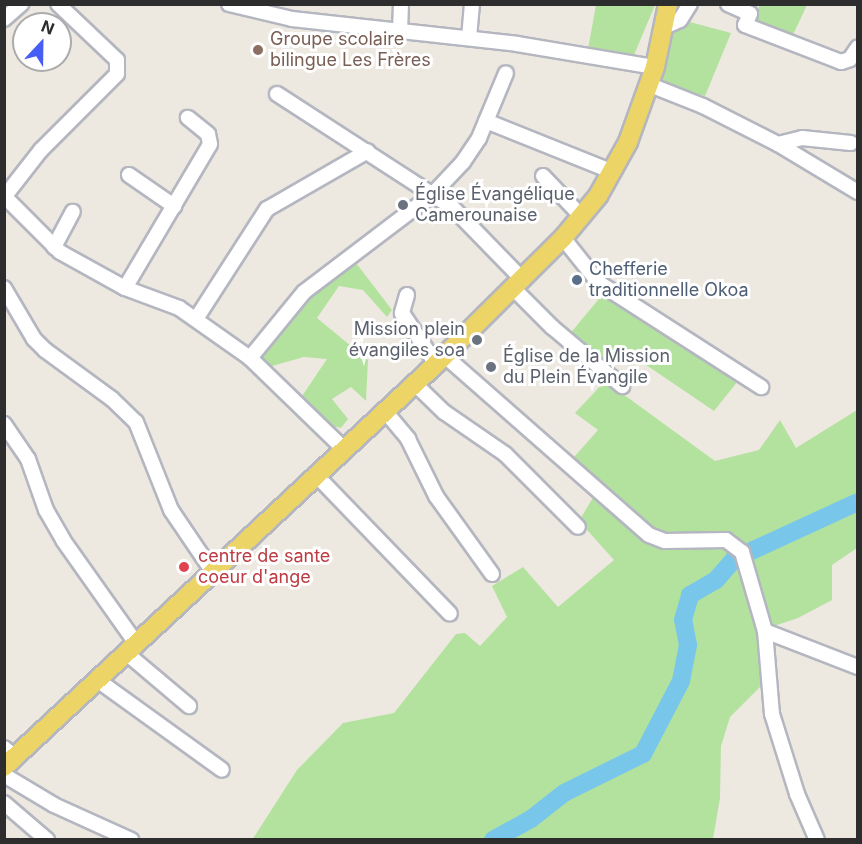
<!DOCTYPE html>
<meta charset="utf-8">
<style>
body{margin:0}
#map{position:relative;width:862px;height:844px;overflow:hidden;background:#eee9e0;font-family:Inter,sans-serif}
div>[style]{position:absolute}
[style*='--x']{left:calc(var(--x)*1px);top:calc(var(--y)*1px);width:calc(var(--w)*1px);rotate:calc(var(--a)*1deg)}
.green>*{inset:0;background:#b3e29f}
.river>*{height:18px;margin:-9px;padding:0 9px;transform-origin:9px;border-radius:9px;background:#78c7eb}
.roads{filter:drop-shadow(2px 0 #b4b6c0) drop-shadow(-2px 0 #b4b6c0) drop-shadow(0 2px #b4b6c0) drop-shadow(0 -2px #b4b6c0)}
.minor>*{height:14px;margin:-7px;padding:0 7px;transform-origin:7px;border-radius:7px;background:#fff}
.major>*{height:18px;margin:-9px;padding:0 9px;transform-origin:9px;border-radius:9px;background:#edd467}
.dots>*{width:16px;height:16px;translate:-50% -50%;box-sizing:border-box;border:3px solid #fff;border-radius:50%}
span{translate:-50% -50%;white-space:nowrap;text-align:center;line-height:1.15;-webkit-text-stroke:6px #fff;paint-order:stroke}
.education-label{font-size:18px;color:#785e54}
.left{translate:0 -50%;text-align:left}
.worship-label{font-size:18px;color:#5b616d}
.right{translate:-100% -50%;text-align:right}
.service-label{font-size:18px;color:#4e5e75}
.health-label{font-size:18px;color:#be3a42}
.frame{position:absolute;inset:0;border:6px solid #2d2d2d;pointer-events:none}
.north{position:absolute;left:12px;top:12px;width:60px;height:60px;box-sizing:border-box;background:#fff;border:2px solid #ababab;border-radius:50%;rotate:22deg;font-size:16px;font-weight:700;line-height:24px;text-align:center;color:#2d2d2d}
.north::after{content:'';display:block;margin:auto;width:21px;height:27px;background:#475ef4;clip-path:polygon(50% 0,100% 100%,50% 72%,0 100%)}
</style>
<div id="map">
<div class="green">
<div style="clip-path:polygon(596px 5px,655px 5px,634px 55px,588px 49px)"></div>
<div style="clip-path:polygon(760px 5px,807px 5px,791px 39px,750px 25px)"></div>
<div style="clip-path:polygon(690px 22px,731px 33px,705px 96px,656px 82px,670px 31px)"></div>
<div style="clip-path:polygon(353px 259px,392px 310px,387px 317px,363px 290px,339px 286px,317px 318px,368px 360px,366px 401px,351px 387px,332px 399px,348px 419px,341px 428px,319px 423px,298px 402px,327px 359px,304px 357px,265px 368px,257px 359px,278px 314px,300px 283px,318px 287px)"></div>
<div style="clip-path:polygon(607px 289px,742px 376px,714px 411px,624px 350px,617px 357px,603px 359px,569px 335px)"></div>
<div style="clip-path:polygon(605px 381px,715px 461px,759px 450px,780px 420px,796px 448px,857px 410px,857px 548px,832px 565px,832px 600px,798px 618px,759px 631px,762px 685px,730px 717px,721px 746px,720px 798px,713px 839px,252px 840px,297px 770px,343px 723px,394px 713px,456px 634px,465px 633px,480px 646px,507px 617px,492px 586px,523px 567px,558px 607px,614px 560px,579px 521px,597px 491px,567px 465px,598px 430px,575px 413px)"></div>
</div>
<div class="river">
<div style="--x:493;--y:840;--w:43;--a:-28.9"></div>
<div style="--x:531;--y:819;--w:42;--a:-38.2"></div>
<div style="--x:564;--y:793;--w:88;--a:-26.3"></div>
<div style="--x:643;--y:754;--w:82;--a:-62.5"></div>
<div style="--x:681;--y:681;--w:37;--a:-79"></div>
<div style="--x:688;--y:645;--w:25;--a:-101"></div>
<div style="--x:683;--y:620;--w:26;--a:-74"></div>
<div style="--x:690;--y:595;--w:30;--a:-30"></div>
<div style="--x:716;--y:580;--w:28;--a:-49"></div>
<div style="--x:734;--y:559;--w:136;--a:-24.7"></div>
</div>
<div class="roads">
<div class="minor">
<div style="--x:229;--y:4;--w:65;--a:13.4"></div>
<div style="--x:292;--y:19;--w:226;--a:6.3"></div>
<div style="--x:517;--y:44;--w:140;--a:9.5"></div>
<div style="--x:728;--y:4;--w:24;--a:24"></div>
<div style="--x:750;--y:14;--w:12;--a:114"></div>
<div style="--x:745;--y:25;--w:103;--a:21.1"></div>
<div style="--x:841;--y:62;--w:9;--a:-18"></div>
<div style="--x:850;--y:59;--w:14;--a:-56"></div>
<div style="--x:4;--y:19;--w:23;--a:-41"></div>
<div style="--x:664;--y:27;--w:17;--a:-24"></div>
<div style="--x:680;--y:20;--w:19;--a:-58"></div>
<div style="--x:400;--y:32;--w:28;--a:-88"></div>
<div style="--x:469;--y:38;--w:34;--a:-85"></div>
<div style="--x:650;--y:85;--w:57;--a:21.6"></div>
<div style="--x:703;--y:106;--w:84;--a:26.9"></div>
<div style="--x:778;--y:144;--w:93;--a:31"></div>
<div style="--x:277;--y:94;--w:208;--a:32.9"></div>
<div style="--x:452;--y:207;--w:102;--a:45.8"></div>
<div style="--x:486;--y:121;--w:137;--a:21.9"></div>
<div style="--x:778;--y:144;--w:25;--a:-14"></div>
<div style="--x:802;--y:138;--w:49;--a:5.8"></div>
<div style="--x:129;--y:175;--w:55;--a:34.6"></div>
<div style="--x:543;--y:176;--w:57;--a:46.4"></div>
<div style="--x:4;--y:196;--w:79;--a:45"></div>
<div style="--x:60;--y:252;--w:74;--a:29"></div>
<div style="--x:125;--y:288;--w:58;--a:20.3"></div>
<div style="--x:179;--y:308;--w:87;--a:35.2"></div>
<div style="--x:250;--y:358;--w:129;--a:44.1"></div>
<div style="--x:5;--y:196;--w:58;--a:-52"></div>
<div style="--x:41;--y:150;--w:107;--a:-45"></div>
<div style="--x:117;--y:74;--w:14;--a:-90"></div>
<div style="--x:117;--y:60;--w:81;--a:-136.5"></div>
<div style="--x:563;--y:238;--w:58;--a:51.3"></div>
<div style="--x:599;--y:283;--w:193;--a:32.7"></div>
<div style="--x:54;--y:247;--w:40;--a:-62"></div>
<div style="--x:4;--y:288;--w:59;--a:59.5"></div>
<div style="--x:34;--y:339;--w:16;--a:45"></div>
<div style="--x:45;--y:350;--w:83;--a:36.2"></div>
<div style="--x:112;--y:399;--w:33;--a:44"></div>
<div style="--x:136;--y:422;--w:95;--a:68.3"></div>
<div style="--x:171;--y:510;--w:75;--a:55.9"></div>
<div style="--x:125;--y:288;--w:167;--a:-59.4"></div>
<div style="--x:210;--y:144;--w:10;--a:-101"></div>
<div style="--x:208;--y:134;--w:26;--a:-141"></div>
<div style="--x:514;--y:289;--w:54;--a:45"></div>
<div style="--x:552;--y:327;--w:92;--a:40.1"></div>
<div style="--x:407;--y:295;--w:19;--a:106"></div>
<div style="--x:402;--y:313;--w:61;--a:56.3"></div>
<div style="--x:196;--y:319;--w:131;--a:-57.2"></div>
<div style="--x:267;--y:209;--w:116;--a:-29.9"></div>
<div style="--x:445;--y:356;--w:271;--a:41.3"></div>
<div style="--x:649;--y:535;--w:17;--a:21"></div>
<div style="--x:665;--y:541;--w:61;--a:-0.9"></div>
<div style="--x:726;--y:540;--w:20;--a:37"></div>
<div style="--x:742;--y:552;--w:82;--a:73.8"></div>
<div style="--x:765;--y:631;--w:83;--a:85.2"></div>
<div style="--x:772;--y:714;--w:84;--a:72.6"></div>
<div style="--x:797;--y:794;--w:50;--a:66.5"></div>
<div style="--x:250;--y:358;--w:85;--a:-50.7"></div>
<div style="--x:304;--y:292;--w:161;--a:-37.2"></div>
<div style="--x:432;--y:195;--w:45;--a:-46.8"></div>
<div style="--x:463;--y:162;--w:29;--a:-56"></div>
<div style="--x:479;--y:138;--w:70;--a:-67.4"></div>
<div style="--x:414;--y:383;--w:42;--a:44"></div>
<div style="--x:444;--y:412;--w:74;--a:34.5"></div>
<div style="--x:505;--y:454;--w:103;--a:45"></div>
<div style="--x:384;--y:410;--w:38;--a:50"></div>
<div style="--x:408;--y:439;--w:64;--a:63.8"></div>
<div style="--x:436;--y:496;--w:96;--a:54.3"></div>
<div style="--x:4;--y:424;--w:42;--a:55.6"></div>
<div style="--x:28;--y:459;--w:54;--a:70.6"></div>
<div style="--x:46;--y:510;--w:34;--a:60"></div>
<div style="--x:63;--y:540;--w:126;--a:54.7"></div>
<div style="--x:315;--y:474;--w:194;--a:46"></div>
<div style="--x:765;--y:631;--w:100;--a:21.2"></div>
<div style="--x:125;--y:652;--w:84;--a:40.2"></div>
<div style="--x:96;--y:679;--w:155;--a:35.8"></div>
<div style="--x:4;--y:748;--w:13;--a:39"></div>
<div style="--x:4;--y:775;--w:58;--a:31"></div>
<div style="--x:54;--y:805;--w:85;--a:24.4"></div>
<div style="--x:4;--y:803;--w:57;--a:40.7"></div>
</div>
<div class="major">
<div style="--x:4;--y:767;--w:591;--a:-43.01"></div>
<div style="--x:436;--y:364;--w:179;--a:-44.8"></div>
<div style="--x:563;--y:238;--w:55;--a:-50.2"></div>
<div style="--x:598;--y:196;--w:62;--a:-60.9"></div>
<div style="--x:628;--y:142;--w:80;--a:-70.2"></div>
<div style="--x:655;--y:67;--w:64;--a:-78.3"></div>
</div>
</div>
<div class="dots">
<div style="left:258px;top:50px;background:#8d6e63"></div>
<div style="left:403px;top:205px;background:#6b7280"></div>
<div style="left:577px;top:280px;background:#5c6f8a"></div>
<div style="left:477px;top:340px;background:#6b7280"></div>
<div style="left:491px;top:367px;background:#6b7280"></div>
<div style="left:184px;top:567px;background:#e0444e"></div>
</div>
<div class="education-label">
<span class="left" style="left:270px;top:50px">Groupe scolaire<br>bilingue Les Frères</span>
</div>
<div class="worship-label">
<span class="left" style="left:415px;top:205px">Église Évangélique<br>Camerounaise</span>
<span class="right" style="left:465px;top:340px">Mission plein<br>évangiles soa</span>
<span class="left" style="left:503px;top:367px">Église de la Mission<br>du Plein Évangile</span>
</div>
<div class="service-label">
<span class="left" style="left:589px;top:280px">Chefferie<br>traditionnelle Okoa</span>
</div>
<div class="health-label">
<span class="left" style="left:198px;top:567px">centre de sante<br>coeur d'ange</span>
</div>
<div class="frame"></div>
<div class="north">N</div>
</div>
